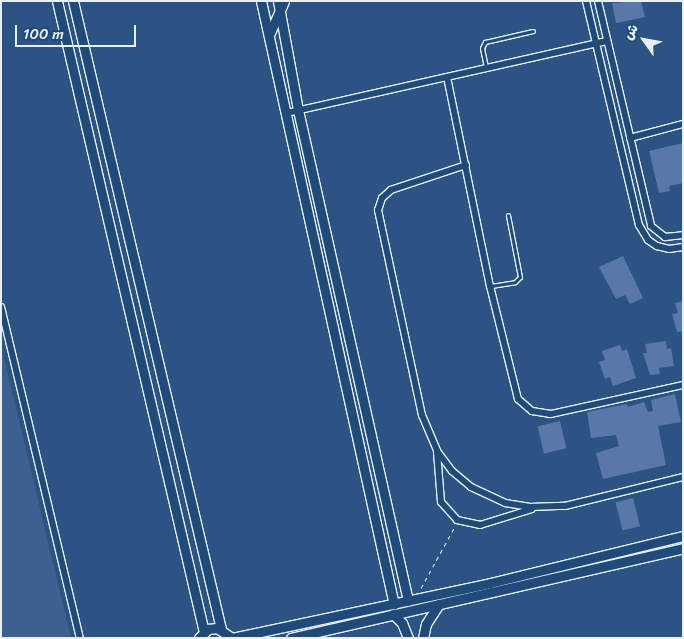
<!DOCTYPE html>
<meta charset="utf-8">
<style>
body{margin:0}
#map{position:relative;width:684px;height:639px;overflow:hidden;background:#2b5383;font-family:Sriracha,"Playpen Sans Arabic",sans-serif}
div>[style]{position:absolute}
[style*='--x']{left:calc(var(--x)*1px);top:calc(var(--y)*1px);width:calc(var(--w)*1px);rotate:calc(var(--a)*1deg)}
.built>*{inset:0;background:#3c6190}
.building>*{inset:0;background:#5978a9;transform-origin:0 0}
.path>*{height:1px;margin-top:-0.5px;transform-origin:0;background:repeating-linear-gradient(90deg,#e8f1f8 0 4px,transparent 0 8px)}
.roads{filter:drop-shadow(1px 0 #e8f1f8) drop-shadow(-1px 0 #e8f1f8) drop-shadow(0 1px #e8f1f8) drop-shadow(0 -1px #e8f1f8)}
.service>*{height:3px;margin:-1.5px;padding:0 1.5px;transform-origin:1.5px;border-radius:1.5px;background:#1f4a7a}
.minor>*{height:6px;margin:-3px;padding:0 3px;transform-origin:3px;border-radius:3px;background:#1f4a7a}
.tertiary>*{height:9px;margin:-4.5px;padding:0 4.5px;transform-origin:4.5px;border-radius:4.5px;background:#1f4a7a}
.secondary>*{height:9px;margin:-4.5px;padding:0 4.5px;transform-origin:4.5px;border-radius:4.5px;background:#1f4a7a}
span{translate:-50% -50%;white-space:nowrap;text-align:center;line-height:1.15;-webkit-text-stroke:4.5px #1f4a7a;paint-order:stroke}
.frame{position:absolute;inset:0;border:2px solid #e8f1f8;pointer-events:none}
.north{position:absolute;left:619px;top:15px;width:50px;height:50px;-webkit-text-stroke:4px #1f4a7a;paint-order:stroke;rotate:302deg;font-size:14px;font-weight:700;line-height:20px;text-align:center;color:#e8f1f8}
.north::after{content:'';display:block;margin:auto;width:18px;height:22px;background:#e8f1f8;clip-path:polygon(50% 0,100% 100%,50% 72%,0 100%)}
.scale{position:absolute;left:15px;top:25px;width:121px;height:22px;box-sizing:border-box;border:2px solid #e8f1f8;border-top:0;padding-left:6px;font-size:15px;line-height:18px;white-space:nowrap;color:#e8f1f8;-webkit-text-stroke:4px #1f4a7a;paint-order:stroke}
</style>
<div id="map">
<div class="built">
<div style="clip-path:polygon(1px 345px,71px 638px,1px 638px)"></div>
</div>
<div class="building">
<div style="clip-path:polygon(641px 1px,645px 17px,616px 23px,612px 3px)"></div>
<div style="clip-path:polygon(683px 143px,683px 183px,669px 186px,670px 191px,659px 193px,649px 151px)"></div>
<div style="clip-path:polygon(623px 256px,643px 298px,630px 304px,625px 295px,616px 299px,599px 267px)"></div>
<div style="clip-path:polygon(683px 301px,683px 331px,677px 332px,672px 314px,678px 313px,675px 303px)"></div>
<div style="clip-path:polygon(666px 341px,667px 349px,671px 348px,674px 366px,659px 368px,660px 374px,650px 375px,643px 353px,647px 353px,645px 344px)"></div>
<div style="clip-path:polygon(620px 345px,622px 351px,627px 349px,636px 378px,613px 386px,610px 377px,605px 379px,599px 362px,605px 360px,602px 351px)"></div>
<div style="clip-path:polygon(675px 394px,681px 422px,658px 426px,666px 465px,603px 479px,596px 453px,619px 446px,616px 435px,591px 438px,587px 412px,627px 404px,628px 407px,644px 402px,648px 412px,653px 411px,651px 400px)"></div>
<div style="left:560px;top:421px;width:28px;height:23px;rotate:77deg"></div>
<div style="left:633px;top:498px;width:29px;height:18px;rotate:76deg"></div>
</div>
<div class="path">
<div style="--x:421;--y:588;--w:68;--a:-61.2"></div>
</div>
<div class="roads">
<div class="service">
<div style="--x:486;--y:67;--w:19;--a:-102"></div>
<div style="--x:482;--y:48;--w:7;--a:-63"></div>
<div style="--x:485;--y:42;--w:49;--a:-12.9"></div>
<div style="--x:491;--y:286;--w:24;--a:-9"></div>
<div style="--x:515;--y:282;--w:7;--a:-45"></div>
<div style="--x:520;--y:277;--w:63;--a:-101"></div>
</div>
<div class="minor">
<div style="--x:586;--y:1;--w:230;--a:76.7"></div>
<div style="--x:639;--y:225;--w:17;--a:59"></div>
<div style="--x:648;--y:240;--w:11;--a:34"></div>
<div style="--x:657;--y:246;--w:12;--a:14"></div>
<div style="--x:669;--y:249;--w:14;--a:-8"></div>
<div style="--x:598;--y:1;--w:231;--a:76.7"></div>
<div style="--x:651;--y:226;--w:18;--a:38"></div>
<div style="--x:665;--y:237;--w:18;--a:-6"></div>
<div style="--x:447;--y:77;--w:213;--a:78.4"></div>
<div style="--x:490;--y:286;--w:116;--a:76.1"></div>
<div style="--x:518;--y:399;--w:18;--a:41"></div>
<div style="--x:532;--y:411;--w:19;--a:9"></div>
<div style="--x:551;--y:414;--w:135;--a:-12.4"></div>
<div style="--x:287;--y:113;--w:328;--a:-12.7"></div>
<div style="--x:630;--y:138;--w:55;--a:-14.8"></div>
<div style="--x:466;--y:165;--w:79;--a:161.6"></div>
<div style="--x:391;--y:190;--w:12;--a:138"></div>
<div style="--x:382;--y:198;--w:13;--a:108"></div>
<div style="--x:378;--y:210;--w:210;--a:77.9"></div>
<div style="--x:422;--y:415;--w:39;--a:67"></div>
<div style="--x:437;--y:451;--w:25;--a:53"></div>
<div style="--x:452;--y:471;--w:25;--a:40"></div>
<div style="--x:471;--y:487;--w:38;--a:25"></div>
<div style="--x:505;--y:503;--w:24;--a:9"></div>
<div style="--x:529;--y:507;--w:36;--a:-2"></div>
<div style="--x:565;--y:506;--w:122;--a:-13.8"></div>
<div style="--x:1;--y:307;--w:340;--a:76.6"></div>
<div style="--x:437;--y:452;--w:50;--a:85.4"></div>
<div style="--x:441;--y:502;--w:24;--a:48"></div>
<div style="--x:457;--y:520;--w:24;--a:12"></div>
<div style="--x:480;--y:525;--w:54;--a:-17.1"></div>
</div>
<div class="tertiary">
<div style="--x:57;--y:1;--w:648;--a:76.89"></div>
<div style="--x:73;--y:1;--w:645;--a:76.74"></div>
<div style="--x:261;--y:1;--w:618;--a:77.58"></div>
<div style="--x:278;--y:1;--w:111;--a:79.6"></div>
<div style="--x:298;--y:110;--w:503;--a:77.37"></div>
<div style="--x:269;--y:35;--w:37;--a:-66"></div>
<div style="--x:393;--y:614;--w:13;--a:45"></div>
<div style="--x:402;--y:623;--w:16;--a:68"></div>
<div style="--x:423;--y:638;--w:14;--a:-78"></div>
<div style="--x:426;--y:624;--w:24;--a:-57"></div>
</div>
<div class="secondary">
<div style="--x:199;--y:638;--w:13;--a:-45"></div>
<div style="--x:208;--y:629;--w:9;--a:-6"></div>
<div style="--x:217;--y:628;--w:18;--a:34"></div>
<div style="--x:232;--y:638;--w:264;--a:-12"></div>
<div style="--x:490;--y:583;--w:199;--a:-13.7"></div>
<div style="--x:291;--y:638;--w:402;--a:-12.9"></div>
</div>
</div>
<div class="frame"></div>
<div class="north">ش</div>
<div class="scale">100 m</div>
</div>
